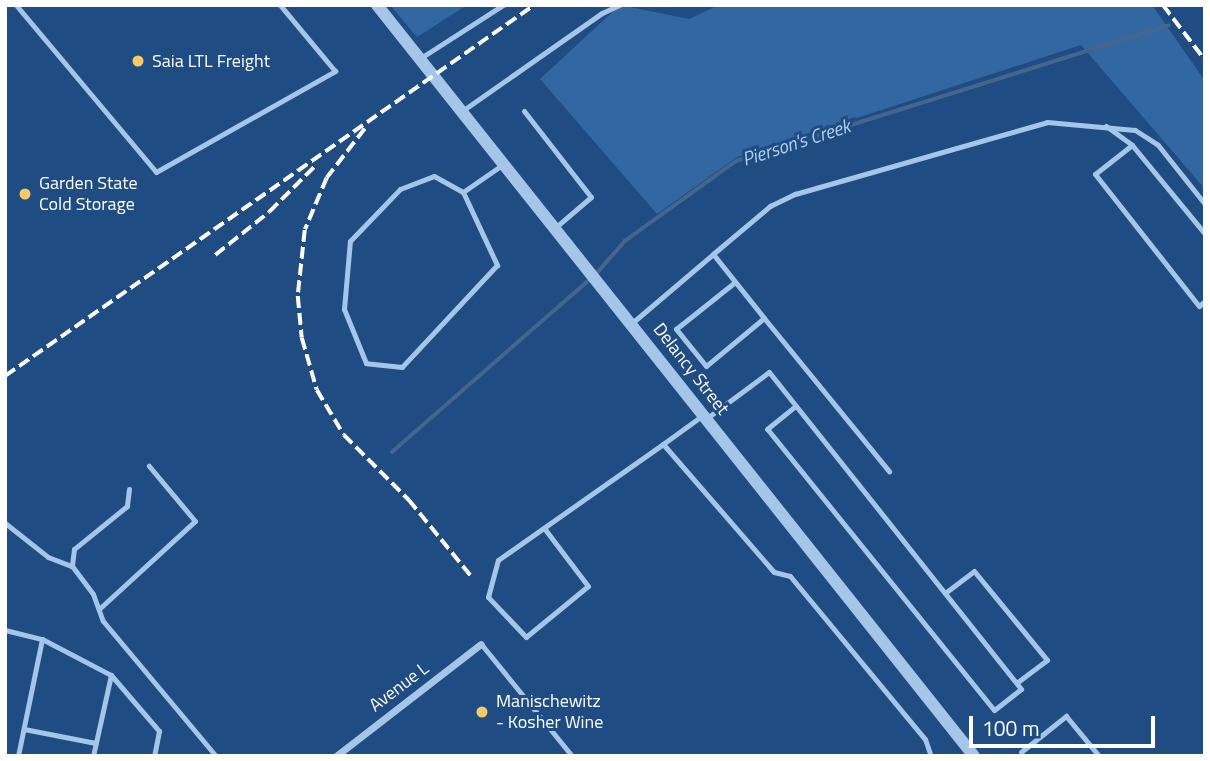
<!DOCTYPE html>
<style>
body{margin:0}
#map{position:relative;width:1210px;height:761px;overflow:hidden;background:#1f4d83;font-family:"Titillium Web",sans-serif}
div>[style]{position:absolute}
[style*='--x']{left:calc(var(--x)*1px);top:calc(var(--y)*1px);width:calc(var(--w)*1px);rotate:calc(var(--a)*1deg)}
.green>*{inset:0;background:#3367a1}
.stream>*{height:3.5px;margin:-1.75px;padding:0 1.75px;transform-origin:1.75px;border-radius:1.75px;background:#44668d}
.service>*{height:5px;margin:-2.5px;padding:0 2.5px;transform-origin:2.5px;border-radius:2.5px;background:#a6c6e9}
.minor>*{height:7px;margin:-3.5px;padding:0 3.5px;transform-origin:3.5px;border-radius:3.5px;background:#a6c6e9}
.tertiary>*{height:12px;margin:-6px;padding:0 6px;transform-origin:6px;border-radius:6px;background:#a6c6e9}
.rail>*{height:3.5px;margin-top:-1.75px;transform-origin:0;background:repeating-linear-gradient(90deg,#fff 0 12px,transparent 0 17px)}
.dots>*{width:19px;height:19px;translate:-50% -50%;box-sizing:border-box;border:4px solid #1f4d83;border-radius:50%}
span{translate:-50% -50%;white-space:nowrap;text-align:center;line-height:1.15;-webkit-text-stroke:6px #1f4d83;paint-order:stroke}
.poi-label{font-size:18px;color:#fff}
.left{translate:0 -50%;text-align:left}
.street-label{font-size:18px;color:#fff}
.water-label{font-size:19px;color:#b2d0f0;font-style:italic}
.frame{position:absolute;inset:0;border:7px solid #fff;pointer-events:none}
.scale{position:absolute;left:969px;top:716px;width:186px;height:32px;box-sizing:border-box;border:4px solid #fff;border-top:0;padding-left:9px;font-size:21px;line-height:24px;white-space:nowrap;color:#fff;-webkit-text-stroke:5px #1f4d83;paint-order:stroke}
</style>
<div id="map">
<div class="green">
<div style="clip-path:polygon(390px 5px,467px 5px,417px 37px)"></div>
<div style="clip-path:polygon(620px 5px,689px 19px,719px 5px,1152px 5px,1205px 81px,1205px 189px,1081px 45px,737px 157px,657px 214px,540px 79px)"></div>
</div>
<div class="stream">
<div style="--x:596;--y:274;--w:44;--a:-48.7"></div>
<div style="--x:625;--y:241;--w:137;--a:-35.8"></div>
<div style="--x:736;--y:161;--w:453;--a:-17.4"></div>
<div style="--x:392;--y:452;--w:263;--a:-41.1"></div>
</div>
<div class="service">
<div style="--x:16;--y:5;--w:218;--a:50"></div>
<div style="--x:156;--y:172;--w:206;--a:-29.4"></div>
<div style="--x:335;--y:71;--w:86;--a:-129.8"></div>
<div style="--x:419;--y:59;--w:100;--a:-32.7"></div>
<div style="--x:462;--y:111;--w:171;--a:-35"></div>
<div style="--x:602;--y:13;--w:19;--a:-25"></div>
<div style="--x:524;--y:111;--w:109;--a:52.1"></div>
<div style="--x:591;--y:197;--w:46;--a:139.4"></div>
<div style="--x:1106;--y:126;--w:32;--a:36"></div>
<div style="--x:1132;--y:145;--w:115;--a:50.6"></div>
<div style="--x:1132;--y:145;--w:47;--a:141.9"></div>
<div style="--x:1095;--y:174;--w:168;--a:51.8"></div>
<div style="--x:1199;--y:306;--w:8;--a:-40"></div>
<div style="--x:463;--y:192;--w:81;--a:65"></div>
<div style="--x:497;--y:265;--w:139;--a:133"></div>
<div style="--x:402;--y:367;--w:36;--a:-174"></div>
<div style="--x:366;--y:363;--w:58;--a:-112.2"></div>
<div style="--x:344;--y:309;--w:68;--a:-85"></div>
<div style="--x:350;--y:241;--w:72;--a:-46.1"></div>
<div style="--x:400;--y:189;--w:36;--a:-21"></div>
<div style="--x:434;--y:176;--w:33;--a:29"></div>
<div style="--x:463;--y:192;--w:47;--a:-34.7"></div>
<div style="--x:713;--y:254;--w:75;--a:-40.1"></div>
<div style="--x:770;--y:206;--w:28;--a:-26"></div>
<div style="--x:795;--y:194;--w:262;--a:-15.9"></div>
<div style="--x:1047;--y:122;--w:88;--a:5.2"></div>
<div style="--x:1135;--y:130;--w:27;--a:33"></div>
<div style="--x:1158;--y:145;--w:75;--a:51.5"></div>
<div style="--x:764;--y:318;--w:198;--a:50.8"></div>
<div style="--x:632;--y:323;--w:106;--a:-40.4"></div>
<div style="--x:713;--y:254;--w:82;--a:51.4"></div>
<div style="--x:764;--y:318;--w:75;--a:140.4"></div>
<div style="--x:706;--y:366;--w:48;--a:-129"></div>
<div style="--x:676;--y:329;--w:75;--a:-38.5"></div>
<div style="--x:707;--y:418;--w:77;--a:-36.6"></div>
<div style="--x:769;--y:372;--w:405;--a:51.5"></div>
<div style="--x:1021;--y:689;--w:34;--a:142"></div>
<div style="--x:994;--y:710;--w:361;--a:-128.9"></div>
<div style="--x:767;--y:429;--w:36;--a:-39"></div>
<div style="--x:663;--y:444;--w:49;--a:-35.9"></div>
<div style="--x:129;--y:489;--w:17;--a:97"></div>
<div style="--x:127;--y:506;--w:68;--a:140.9"></div>
<div style="--x:74;--y:549;--w:17;--a:97"></div>
<div style="--x:72;--y:566;--w:35;--a:53"></div>
<div style="--x:93;--y:594;--w:29;--a:70"></div>
<div style="--x:103;--y:621;--w:176;--a:50.1"></div>
<div style="--x:5;--y:523;--w:55;--a:38.3"></div>
<div style="--x:48;--y:557;--w:26;--a:21"></div>
<div style="--x:544;--y:528;--w:73;--a:52.8"></div>
<div style="--x:588;--y:586;--w:80;--a:140.6"></div>
<div style="--x:526;--y:637;--w:55;--a:-133.5"></div>
<div style="--x:488;--y:597;--w:38;--a:-75"></div>
<div style="--x:498;--y:560;--w:202;--a:-35.1"></div>
<div style="--x:663;--y:444;--w:169;--a:49.1"></div>
<div style="--x:774;--y:572;--w:16;--a:14"></div>
<div style="--x:790;--y:576;--w:212;--a:50.4"></div>
<div style="--x:925;--y:739;--w:18;--a:71"></div>
<div style="--x:945;--y:593;--w:36;--a:-37"></div>
<div style="--x:974;--y:571;--w:115;--a:50.6"></div>
<div style="--x:1047;--y:660;--w:38;--a:143"></div>
<div style="--x:99;--y:609;--w:130;--a:-42.5"></div>
<div style="--x:195;--y:521;--w:72;--a:-129.9"></div>
<div style="--x:5;--y:630;--w:38;--a:14"></div>
<div style="--x:42;--y:639;--w:119;--a:101.6"></div>
<div style="--x:42;--y:639;--w:78;--a:27.6"></div>
<div style="--x:481;--y:644;--w:144;--a:50.9"></div>
<div style="--x:24;--y:729;--w:73;--a:11"></div>
<div style="--x:1021;--y:752;--w:58;--a:-38.7"></div>
<div style="--x:1066;--y:716;--w:52;--a:50.5"></div>
<div style="--x:93;--y:756;--w:83;--a:-77.5"></div>
<div style="--x:111;--y:675;--w:74;--a:49.4"></div>
<div style="--x:159;--y:731;--w:25;--a:101"></div>
</div>
<div class="minor">
<div style="--x:336;--y:756;--w:183;--a:-37.7"></div>
</div>
<div class="tertiary">
<div style="--x:377;--y:5;--w:959;--a:51.52"></div>
</div>
<div class="rail">
<div style="--x:1163;--y:5;--w:69;--a:52.6"></div>
<div style="--x:365;--y:129;--w:62;--a:127.8"></div>
<div style="--x:327;--y:178;--w:56;--a:112.9"></div>
<div style="--x:305;--y:230;--w:66;--a:96.1"></div>
<div style="--x:298;--y:296;--w:42;--a:84.6"></div>
<div style="--x:302;--y:338;--w:54;--a:73.9"></div>
<div style="--x:317;--y:390;--w:52;--a:59"></div>
<div style="--x:344;--y:435;--w:92;--a:45"></div>
<div style="--x:409;--y:500;--w:98;--a:50.8"></div>
<div style="--x:215;--y:255;--w:69;--a:-38.5"></div>
<div style="--x:269;--y:212;--w:68;--a:-45"></div>
<div style="--x:5;--y:376;--w:646;--a:-35.04"></div>
</div>
<div class="dots">
<div style="left:138px;top:61px;background:#f7ca66"></div>
<div style="left:25px;top:194px;background:#f7ca66"></div>
<div style="left:482px;top:712px;background:#f7ca66"></div>
</div>
<div class="poi-label">
<span class="left" style="left:152px;top:61px">Saia LTL Freight</span>
<span class="left" style="left:39px;top:194px">Garden State<br>Cold Storage</span>
<span class="left" style="left:496px;top:712px">Manischewitz<br>- Kosher Wine</span>
</div>
<div class="street-label">
<span style="left:691px;top:369px;rotate:52deg">Delancy Street</span>
<span style="left:399px;top:687px;rotate:-37deg">Avenue L</span>
</div>
<div class="water-label">
<span style="left:796px;top:142px;rotate:-18deg">Pierson's Creek</span>
</div>
<div class="frame"></div>
<div class="scale">100 m</div>
</div>
